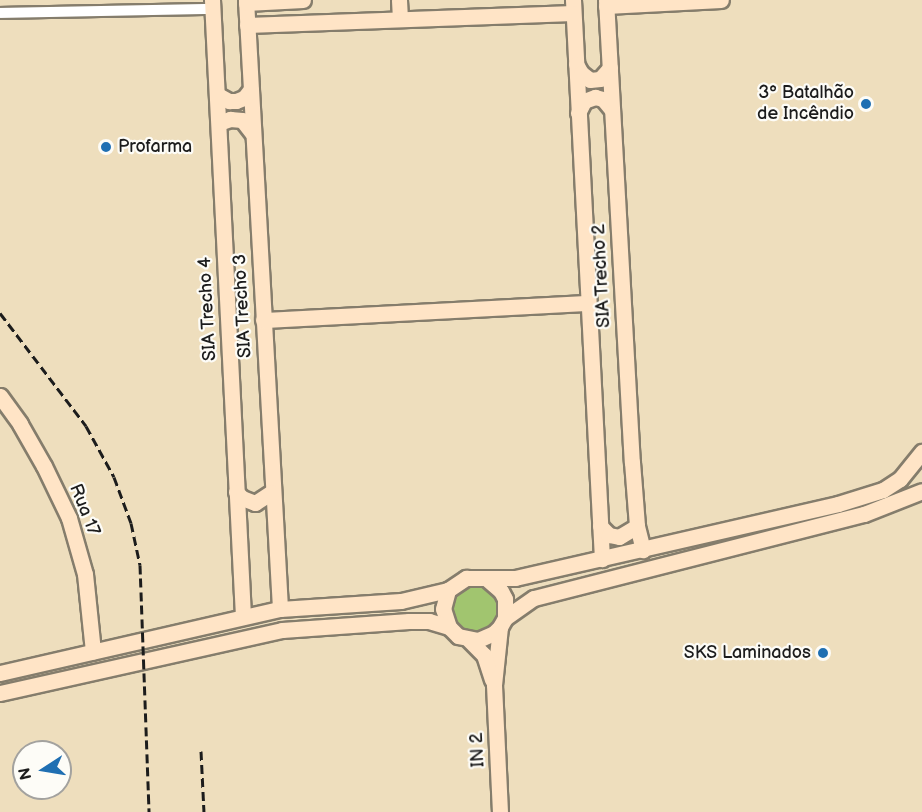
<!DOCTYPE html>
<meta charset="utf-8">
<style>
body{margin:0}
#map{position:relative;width:922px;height:812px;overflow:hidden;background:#eedebd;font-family:"Balsamiq Sans",sans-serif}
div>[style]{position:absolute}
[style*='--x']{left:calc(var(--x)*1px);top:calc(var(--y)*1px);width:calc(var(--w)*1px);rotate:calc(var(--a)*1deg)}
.green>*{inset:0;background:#a1c56f}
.round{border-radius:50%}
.roads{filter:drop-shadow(2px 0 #857d6c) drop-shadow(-2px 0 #857d6c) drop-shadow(0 2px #857d6c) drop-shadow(0 -2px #857d6c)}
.street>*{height:10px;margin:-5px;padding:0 5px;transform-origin:5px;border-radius:5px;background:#fff}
.secondary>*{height:15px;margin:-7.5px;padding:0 7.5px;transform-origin:7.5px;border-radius:7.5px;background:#ffe4c6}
.rail>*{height:3px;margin-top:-1.5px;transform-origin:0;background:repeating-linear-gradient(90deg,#1c1c1c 0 9px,transparent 0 13.5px)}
.dots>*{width:16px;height:16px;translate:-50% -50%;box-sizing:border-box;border:3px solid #fdfcf7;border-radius:50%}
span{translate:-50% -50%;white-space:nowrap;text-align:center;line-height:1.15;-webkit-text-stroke:4.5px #fdfcf7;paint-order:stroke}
.poi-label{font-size:18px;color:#1c1c1c}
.right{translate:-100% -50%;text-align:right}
.left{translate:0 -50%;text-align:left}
.street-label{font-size:18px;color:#1c1c1c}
.north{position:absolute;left:12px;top:740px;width:60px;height:60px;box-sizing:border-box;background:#fdfcf7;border:2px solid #a3a29f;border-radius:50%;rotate:258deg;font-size:16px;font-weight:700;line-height:24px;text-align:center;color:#1c1c1c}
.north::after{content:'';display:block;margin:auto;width:21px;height:27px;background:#1f6fb2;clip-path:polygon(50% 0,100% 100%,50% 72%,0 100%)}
</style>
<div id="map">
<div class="green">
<div class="round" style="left:450px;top:584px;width:48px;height:48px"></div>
</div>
<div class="roads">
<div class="street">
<div style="--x:0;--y:13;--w:212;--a:-1.1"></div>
</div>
<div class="secondary">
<div style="--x:212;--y:0;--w:617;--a:87.12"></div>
<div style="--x:246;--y:0;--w:610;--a:86.8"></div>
<div style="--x:399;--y:0;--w:18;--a:87"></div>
<div style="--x:573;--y:0;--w:560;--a:87.03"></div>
<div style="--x:606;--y:0;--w:463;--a:86.8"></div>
<div style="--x:632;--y:462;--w:64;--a:85.5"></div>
<div style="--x:637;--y:526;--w:25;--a:76"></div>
<div style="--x:246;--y:3;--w:57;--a:-3"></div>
<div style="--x:606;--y:6;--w:115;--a:-3"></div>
<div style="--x:247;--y:25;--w:326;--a:-2.1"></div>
<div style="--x:576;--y:64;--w:10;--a:61"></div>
<div style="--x:581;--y:73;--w:11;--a:38"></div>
<div style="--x:590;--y:80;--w:10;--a:-6"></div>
<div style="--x:600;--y:79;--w:15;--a:-48"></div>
<div style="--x:218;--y:95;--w:13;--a:29"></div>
<div style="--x:229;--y:101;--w:7;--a:0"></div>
<div style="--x:236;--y:101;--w:9;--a:-21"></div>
<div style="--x:244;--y:98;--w:11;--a:-52"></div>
<div style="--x:578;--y:113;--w:13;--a:-63"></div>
<div style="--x:584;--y:101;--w:12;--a:-20"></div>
<div style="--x:595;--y:97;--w:8;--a:14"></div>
<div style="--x:603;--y:99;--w:14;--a:51"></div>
<div style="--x:219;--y:123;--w:12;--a:-20"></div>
<div style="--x:230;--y:119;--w:12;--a:5"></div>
<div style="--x:242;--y:120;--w:16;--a:52"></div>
<div style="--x:263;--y:320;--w:325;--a:-3"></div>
<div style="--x:0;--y:396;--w:34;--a:54"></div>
<div style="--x:20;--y:424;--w:48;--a:60.3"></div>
<div style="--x:44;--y:466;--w:58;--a:64.3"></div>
<div style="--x:69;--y:518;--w:58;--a:74.1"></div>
<div style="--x:85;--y:574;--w:78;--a:84.1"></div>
<div style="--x:236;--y:492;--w:8;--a:45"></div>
<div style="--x:242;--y:498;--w:14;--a:21"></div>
<div style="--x:255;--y:503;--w:20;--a:-33"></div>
<div style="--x:600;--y:526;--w:13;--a:45"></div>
<div style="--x:609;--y:535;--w:10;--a:11"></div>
<div style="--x:619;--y:537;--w:21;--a:-31"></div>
<div style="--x:487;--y:579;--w:18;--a:41"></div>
<div style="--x:501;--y:591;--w:9;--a:63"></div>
<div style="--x:505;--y:599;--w:19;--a:90"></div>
<div style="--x:505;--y:618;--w:10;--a:119"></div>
<div style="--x:500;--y:627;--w:8;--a:135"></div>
<div style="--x:494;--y:633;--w:17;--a:156"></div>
<div style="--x:478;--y:640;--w:20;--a:-169"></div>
<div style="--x:458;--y:636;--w:13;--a:-135"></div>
<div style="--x:449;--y:627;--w:19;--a:-108"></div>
<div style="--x:443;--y:609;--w:20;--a:-75"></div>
<div style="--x:448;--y:590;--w:22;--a:-34"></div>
<div style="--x:466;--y:578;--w:49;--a:0"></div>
<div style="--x:515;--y:578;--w:331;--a:-12.9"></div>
<div style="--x:838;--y:504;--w:47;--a:-17.3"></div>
<div style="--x:883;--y:490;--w:20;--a:-33"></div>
<div style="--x:900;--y:479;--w:35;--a:-51"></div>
<div style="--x:505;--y:618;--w:35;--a:-35"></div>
<div style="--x:534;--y:598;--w:341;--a:-14.3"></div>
<div style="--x:864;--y:514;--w:62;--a:-21.6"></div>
<div style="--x:500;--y:627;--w:58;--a:95.9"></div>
<div style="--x:494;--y:685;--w:127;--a:87.3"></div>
<div style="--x:469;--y:640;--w:21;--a:45"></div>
<div style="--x:484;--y:655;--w:26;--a:72"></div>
<div style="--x:0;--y:673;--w:287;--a:-12.9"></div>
<div style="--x:280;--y:609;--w:121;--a:-3.8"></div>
<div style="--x:401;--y:601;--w:48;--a:-13.2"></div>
<div style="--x:0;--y:693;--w:289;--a:-12.6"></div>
<div style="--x:282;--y:630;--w:127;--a:-4.1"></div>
<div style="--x:409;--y:621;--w:20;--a:0"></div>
<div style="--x:429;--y:621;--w:21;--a:17"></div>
</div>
</div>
<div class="rail">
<div style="--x:0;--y:313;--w:142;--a:52.7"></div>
<div style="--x:86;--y:426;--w:58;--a:61.2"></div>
<div style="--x:114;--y:477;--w:49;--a:69.7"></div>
<div style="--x:131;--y:523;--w:43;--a:77.9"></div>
<div style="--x:140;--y:565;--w:247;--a:87.9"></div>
<div style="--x:201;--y:751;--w:61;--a:87.2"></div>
</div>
<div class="dots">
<div style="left:866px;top:104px;background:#1f6fb2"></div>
<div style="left:106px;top:147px;background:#1f6fb2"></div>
<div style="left:823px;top:653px;background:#1f6fb2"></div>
</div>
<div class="poi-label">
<span class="right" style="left:854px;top:104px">3º Batalhão<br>de Incêndio</span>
<span class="left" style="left:118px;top:147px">Profarma</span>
<span class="right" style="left:811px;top:653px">SKS Laminados</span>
</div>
<div class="street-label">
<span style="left:602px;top:276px;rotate:-93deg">SIA Trecho 2</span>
<span style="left:243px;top:306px;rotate:-93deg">SIA Trecho 3</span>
<span style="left:208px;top:309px;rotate:-93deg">SIA Trecho 4</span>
<span style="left:84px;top:510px;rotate:68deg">Rua 17</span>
<span style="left:478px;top:750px;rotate:-93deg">IN 2</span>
</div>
<div class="north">N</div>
</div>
